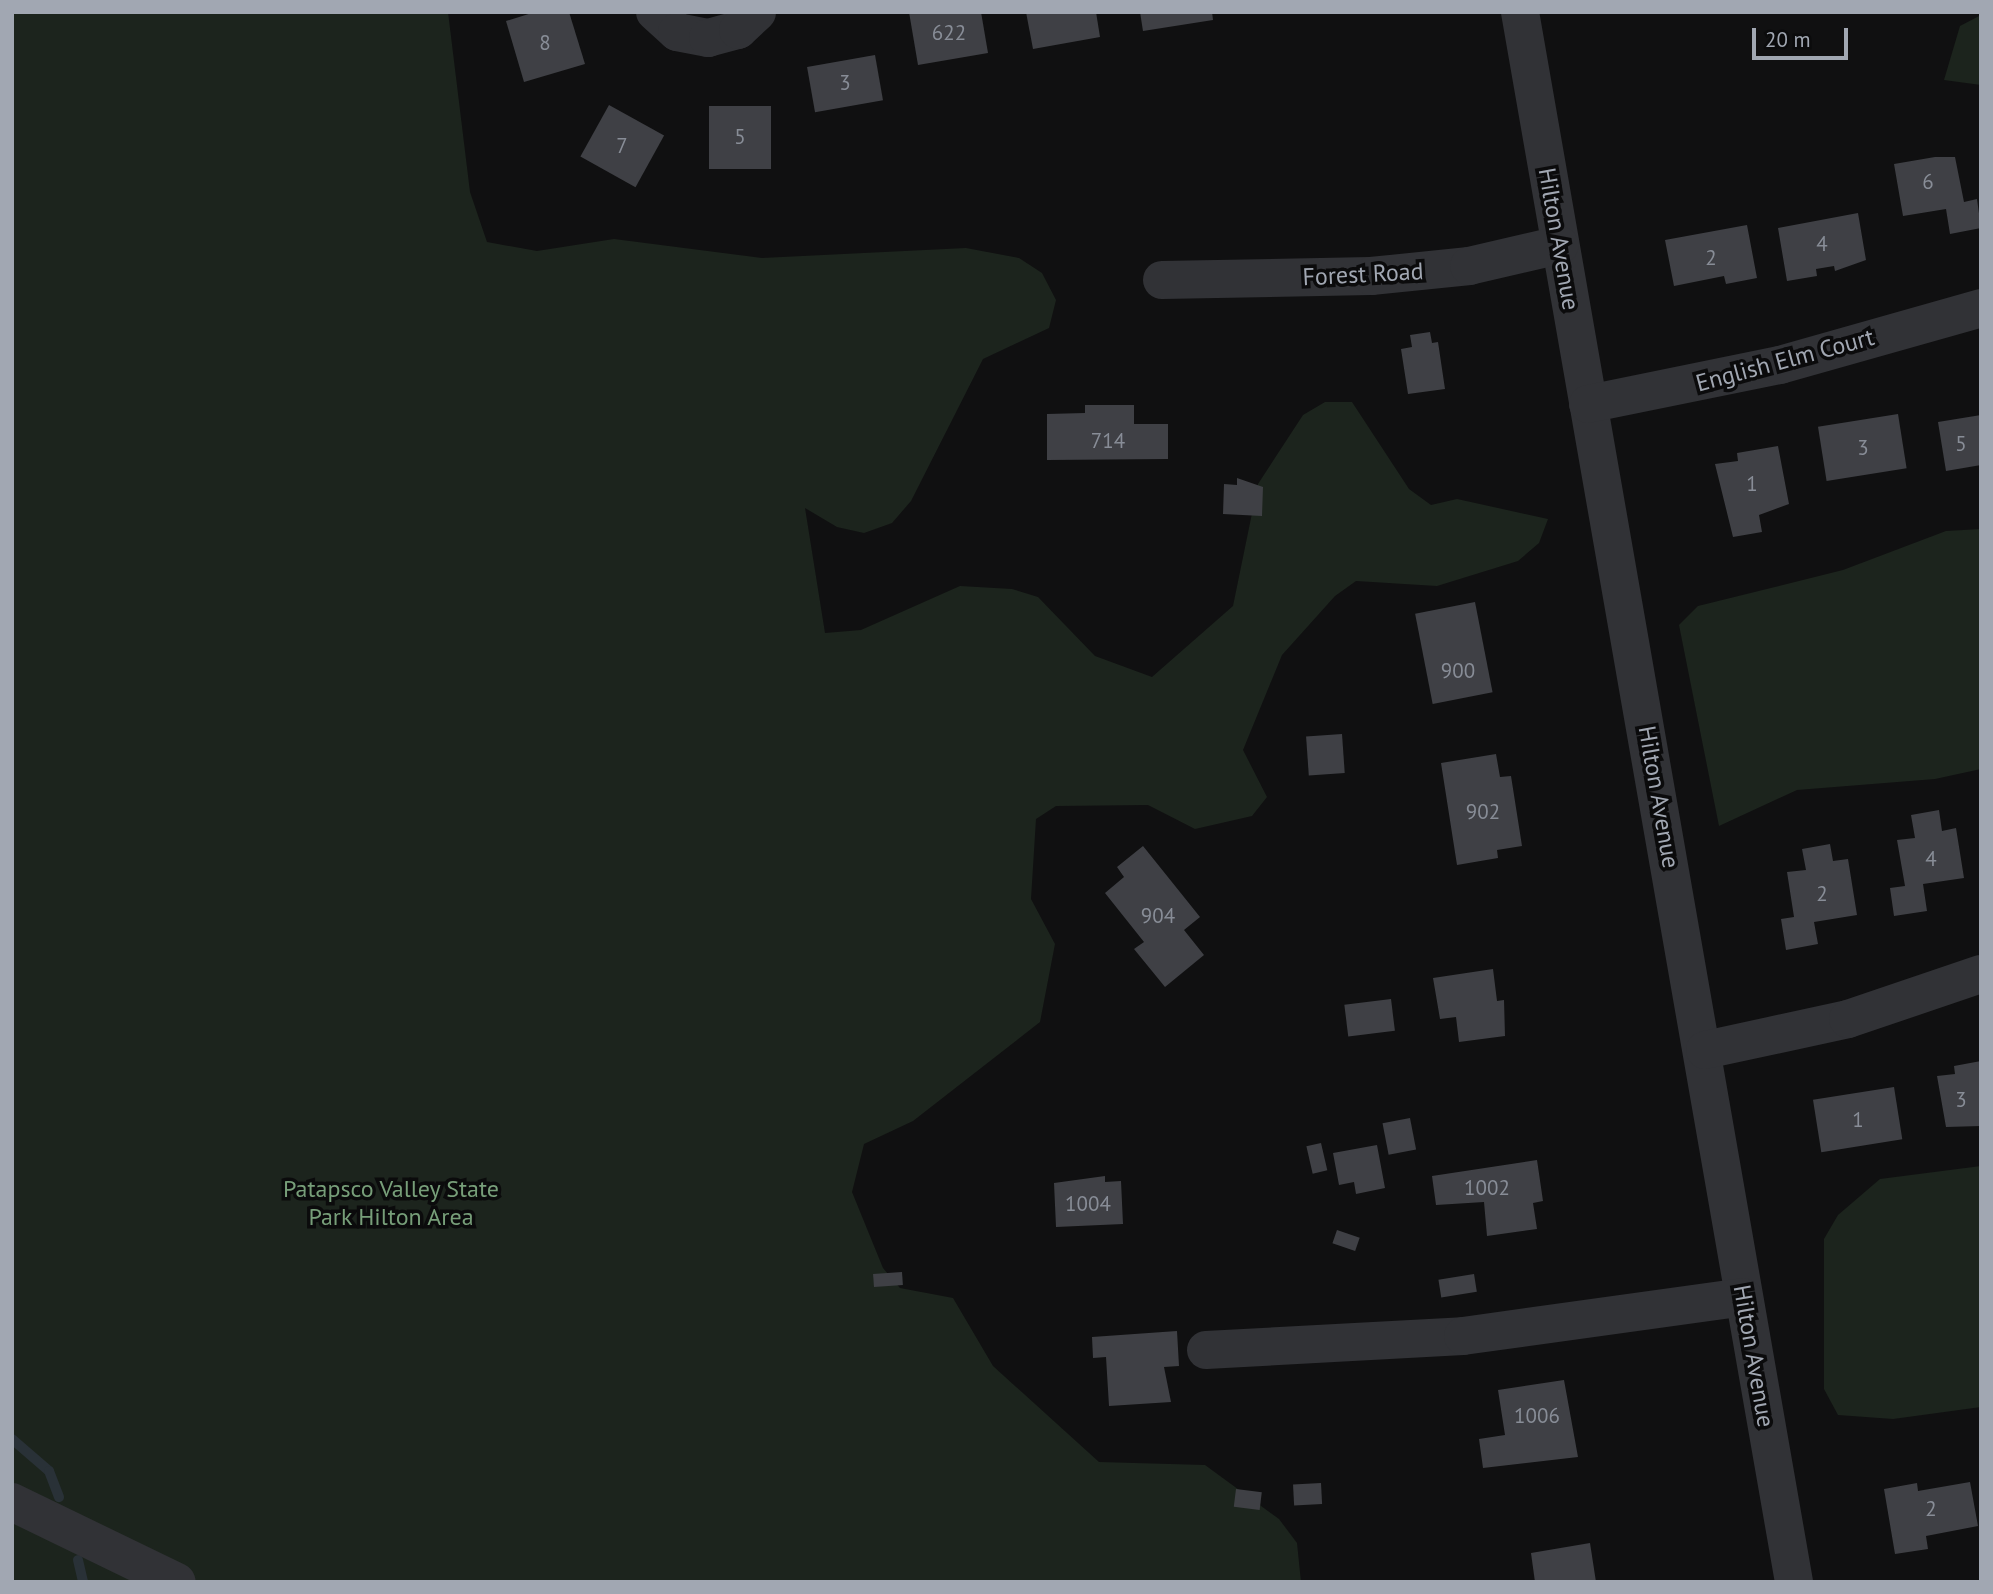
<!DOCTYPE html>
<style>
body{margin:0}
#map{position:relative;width:1993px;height:1594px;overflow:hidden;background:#101011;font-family:"PT Sans",sans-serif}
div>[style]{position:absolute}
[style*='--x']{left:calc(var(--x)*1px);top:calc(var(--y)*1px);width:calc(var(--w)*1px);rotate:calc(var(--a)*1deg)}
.green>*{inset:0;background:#1c241d}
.stream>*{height:10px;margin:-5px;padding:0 5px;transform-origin:5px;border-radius:5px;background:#293137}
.building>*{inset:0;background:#3f4045;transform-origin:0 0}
.minor>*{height:38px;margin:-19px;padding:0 19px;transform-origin:19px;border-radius:19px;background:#313236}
span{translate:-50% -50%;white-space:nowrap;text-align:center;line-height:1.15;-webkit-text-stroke:7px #0b0b0c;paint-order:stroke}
.number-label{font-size:21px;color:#888d97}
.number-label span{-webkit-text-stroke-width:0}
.street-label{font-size:24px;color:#a1a7b2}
.park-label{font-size:24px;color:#779e79}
.frame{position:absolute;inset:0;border:14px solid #a1a7b2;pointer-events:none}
.scale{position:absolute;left:1752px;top:28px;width:96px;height:32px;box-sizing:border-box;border:4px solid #a1a7b2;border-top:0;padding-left:9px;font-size:21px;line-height:24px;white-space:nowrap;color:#a1a7b2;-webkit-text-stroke:5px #0b0b0c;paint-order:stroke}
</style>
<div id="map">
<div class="green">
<div style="clip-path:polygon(12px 12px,448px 12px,470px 192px,487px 242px,537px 251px,614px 239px,762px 258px,966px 248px,1019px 258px,1042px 273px,1056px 300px,1049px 328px,983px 359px,911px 501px,892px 523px,864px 533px,837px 527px,805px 508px,825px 633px,861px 630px,960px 586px,1012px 589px,1038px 597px,1095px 656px,1152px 677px,1233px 606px,1258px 484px,1303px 415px,1325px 402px,1352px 402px,1409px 489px,1431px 505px,1457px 499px,1548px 519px,1539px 543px,1518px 561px,1437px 586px,1356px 581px,1335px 596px,1282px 655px,1243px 750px,1267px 797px,1252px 816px,1195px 829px,1148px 805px,1056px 806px,1036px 819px,1031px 899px,1055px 944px,1040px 1022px,913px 1121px,864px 1144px,852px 1192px,883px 1268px,900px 1288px,953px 1298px,993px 1366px,1099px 1462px,1205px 1465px,1279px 1519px,1297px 1543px,1301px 1582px,12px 1582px)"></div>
<div style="clip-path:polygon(1981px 15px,1981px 85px,1944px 80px,1960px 26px)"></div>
<div style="clip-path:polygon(1981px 529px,1981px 769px,1935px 779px,1797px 790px,1719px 826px,1679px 625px,1698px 606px,1843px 570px,1946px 531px)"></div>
<div style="clip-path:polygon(1981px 1166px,1981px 1407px,1893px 1419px,1838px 1415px,1824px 1389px,1824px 1239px,1838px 1215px,1880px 1179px)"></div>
</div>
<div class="stream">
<div style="--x:12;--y:1439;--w:49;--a:40.9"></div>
<div style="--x:49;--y:1471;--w:28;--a:69"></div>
<div style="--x:78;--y:1560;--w:23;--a:77"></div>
</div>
<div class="building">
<div style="clip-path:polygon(535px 12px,569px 12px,585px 64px,524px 82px,506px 21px)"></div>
<div style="clip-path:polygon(909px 12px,981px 12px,988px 53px,918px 65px)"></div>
<div style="clip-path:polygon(1026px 12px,1096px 12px,1100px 37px,1033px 49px)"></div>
<div style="clip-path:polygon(1140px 12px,1212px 12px,1213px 20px,1143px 31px)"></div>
<div style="left:875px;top:55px;width:46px;height:69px;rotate:80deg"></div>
<div style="left:609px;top:105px;width:63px;height:59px;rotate:29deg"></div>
<div style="left:709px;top:106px;width:62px;height:63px"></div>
<div style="clip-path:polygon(1935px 157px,1955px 157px,1964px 202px,1977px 199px,1981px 228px,1950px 234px,1946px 209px,1903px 216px,1894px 164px)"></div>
<div style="clip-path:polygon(1858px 213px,1866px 260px,1835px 271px,1834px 266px,1816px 269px,1817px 276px,1787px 281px,1778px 228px)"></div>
<div style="clip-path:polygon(1747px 225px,1757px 278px,1726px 284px,1724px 276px,1674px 286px,1665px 240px)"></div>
<div style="clip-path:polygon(1430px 332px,1432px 343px,1438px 342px,1445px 389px,1408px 394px,1401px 349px,1412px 347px,1410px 335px)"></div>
<div style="clip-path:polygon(1085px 405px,1134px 405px,1134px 424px,1168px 424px,1168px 459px,1047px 460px,1047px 414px,1085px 413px)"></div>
<div style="left:1898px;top:414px;width:55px;height:81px;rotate:81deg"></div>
<div style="clip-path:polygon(1981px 415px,1981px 465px,1946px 471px,1938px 422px)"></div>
<div style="clip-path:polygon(1778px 446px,1789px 504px,1759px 515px,1762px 532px,1733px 537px,1715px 464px,1738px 461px,1737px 453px)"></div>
<div style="clip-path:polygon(1237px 478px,1263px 487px,1262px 516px,1223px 514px,1224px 484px,1237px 485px)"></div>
<div style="left:1475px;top:602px;width:92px;height:61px;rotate:79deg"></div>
<div style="left:1342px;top:734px;width:39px;height:36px;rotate:86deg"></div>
<div style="clip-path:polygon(1496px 754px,1500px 777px,1511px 776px,1522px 846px,1497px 850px,1498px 858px,1457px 865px,1441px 763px)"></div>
<div style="clip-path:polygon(1939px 810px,1942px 831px,1956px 828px,1964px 878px,1923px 884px,1927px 911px,1894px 916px,1890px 888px,1905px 886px,1897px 840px,1915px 838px,1911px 815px)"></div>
<div style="clip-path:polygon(1830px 844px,1833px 861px,1848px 859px,1857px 915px,1814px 922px,1818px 944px,1786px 950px,1781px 919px,1794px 917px,1787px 872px,1806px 870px,1802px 849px)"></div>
<div style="clip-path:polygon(1143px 846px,1200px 917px,1184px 930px,1204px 955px,1165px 987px,1134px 949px,1144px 942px,1105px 893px,1124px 877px,1117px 867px)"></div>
<div style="clip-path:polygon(1493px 969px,1497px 1001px,1504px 1000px,1505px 1036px,1459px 1042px,1456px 1017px,1440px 1019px,1433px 978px)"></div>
<div style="left:1391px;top:999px;width:32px;height:47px;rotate:83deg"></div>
<div style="clip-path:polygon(1981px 1061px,1981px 1126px,1946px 1127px,1937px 1076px,1955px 1074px,1954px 1066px)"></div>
<div style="left:1894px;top:1087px;width:53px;height:82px;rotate:81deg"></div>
<div style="left:1410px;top:1118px;width:32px;height:28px;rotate:79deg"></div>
<div style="left:1321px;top:1143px;width:28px;height:15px;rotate:77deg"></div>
<div style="clip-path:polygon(1377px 1145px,1385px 1188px,1356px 1194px,1354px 1182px,1339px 1185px,1333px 1153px)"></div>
<div style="clip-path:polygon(1537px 1160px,1543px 1201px,1533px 1203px,1537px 1229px,1487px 1236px,1484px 1202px,1436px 1205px,1432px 1176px)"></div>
<div style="clip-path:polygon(1105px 1176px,1105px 1182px,1121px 1181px,1123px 1224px,1056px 1227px,1054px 1183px)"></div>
<div style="left:1337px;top:1230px;width:24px;height:14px;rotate:19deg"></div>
<div style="left:902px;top:1272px;width:13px;height:29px;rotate:86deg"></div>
<div style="left:1474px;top:1274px;width:18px;height:36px;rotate:81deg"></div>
<div style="clip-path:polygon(1177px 1331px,1179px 1366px,1164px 1367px,1171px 1402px,1109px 1406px,1106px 1357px,1093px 1358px,1092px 1337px)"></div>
<div style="clip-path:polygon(1564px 1380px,1578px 1457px,1483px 1468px,1479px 1439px,1505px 1435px,1498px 1390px)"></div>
<div style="clip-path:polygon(1970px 1482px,1978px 1526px,1926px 1536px,1928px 1549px,1895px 1554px,1884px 1489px,1917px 1483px,1918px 1491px)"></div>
<div style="left:1321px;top:1483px;width:21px;height:28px;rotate:87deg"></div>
<div style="left:1236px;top:1489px;width:26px;height:18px;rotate:7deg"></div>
<div style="clip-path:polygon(1590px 1543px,1596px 1582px,1535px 1582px,1531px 1553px)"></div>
</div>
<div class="minor">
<div style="--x:655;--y:12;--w:30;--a:42"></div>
<div style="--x:677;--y:32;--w:32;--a:11"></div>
<div style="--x:708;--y:38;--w:31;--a:-15"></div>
<div style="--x:738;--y:30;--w:26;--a:-43"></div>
<div style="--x:1520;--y:12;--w:1594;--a:80.1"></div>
<div style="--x:1162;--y:280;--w:209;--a:-1.1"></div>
<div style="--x:1371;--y:276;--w:99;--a:-5.8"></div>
<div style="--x:1469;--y:266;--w:93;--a:-13"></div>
<div style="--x:1588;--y:404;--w:196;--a:-11.5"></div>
<div style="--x:1780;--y:365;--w:209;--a:-15.8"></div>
<div style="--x:1705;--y:1050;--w:146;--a:-12.2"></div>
<div style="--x:1848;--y:1019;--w:140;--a:-18.7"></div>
<div style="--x:1206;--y:1350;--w:257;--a:-3.1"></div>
<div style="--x:1463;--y:1336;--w:283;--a:-7.9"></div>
<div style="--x:12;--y:1502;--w:183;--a:25.9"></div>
</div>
<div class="number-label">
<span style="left:949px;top:33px">622</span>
<span style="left:545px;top:43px">8</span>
<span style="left:845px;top:83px">3</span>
<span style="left:740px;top:137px">5</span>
<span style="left:622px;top:146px">7</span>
<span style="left:1928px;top:182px">6</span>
<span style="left:1822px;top:244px">4</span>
<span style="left:1711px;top:258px">2</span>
<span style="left:1108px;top:441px">714</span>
<span style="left:1961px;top:444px">5</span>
<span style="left:1863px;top:448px">3</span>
<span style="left:1752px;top:484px">1</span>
<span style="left:1458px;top:671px">900</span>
<span style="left:1483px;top:812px">902</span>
<span style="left:1931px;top:859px">4</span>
<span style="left:1822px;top:894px">2</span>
<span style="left:1158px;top:916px">904</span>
<span style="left:1961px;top:1100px">3</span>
<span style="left:1858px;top:1120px">1</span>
<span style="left:1487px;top:1188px">1002</span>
<span style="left:1088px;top:1204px">1004</span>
<span style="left:1537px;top:1416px">1006</span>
<span style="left:1931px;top:1509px">2</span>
</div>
<div class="street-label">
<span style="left:1559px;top:239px;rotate:80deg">Hilton Avenue</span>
<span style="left:1363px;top:274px;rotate:-3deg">Forest Road</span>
<span style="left:1785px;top:360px;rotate:-15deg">English Elm Court</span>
<span style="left:1659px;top:797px;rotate:80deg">Hilton Avenue</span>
<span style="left:1754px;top:1356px;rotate:80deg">Hilton Avenue</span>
</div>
<div class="park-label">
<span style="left:391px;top:1203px">Patapsco Valley State<br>Park Hilton Area</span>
</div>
<div class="frame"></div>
<div class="scale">20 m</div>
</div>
